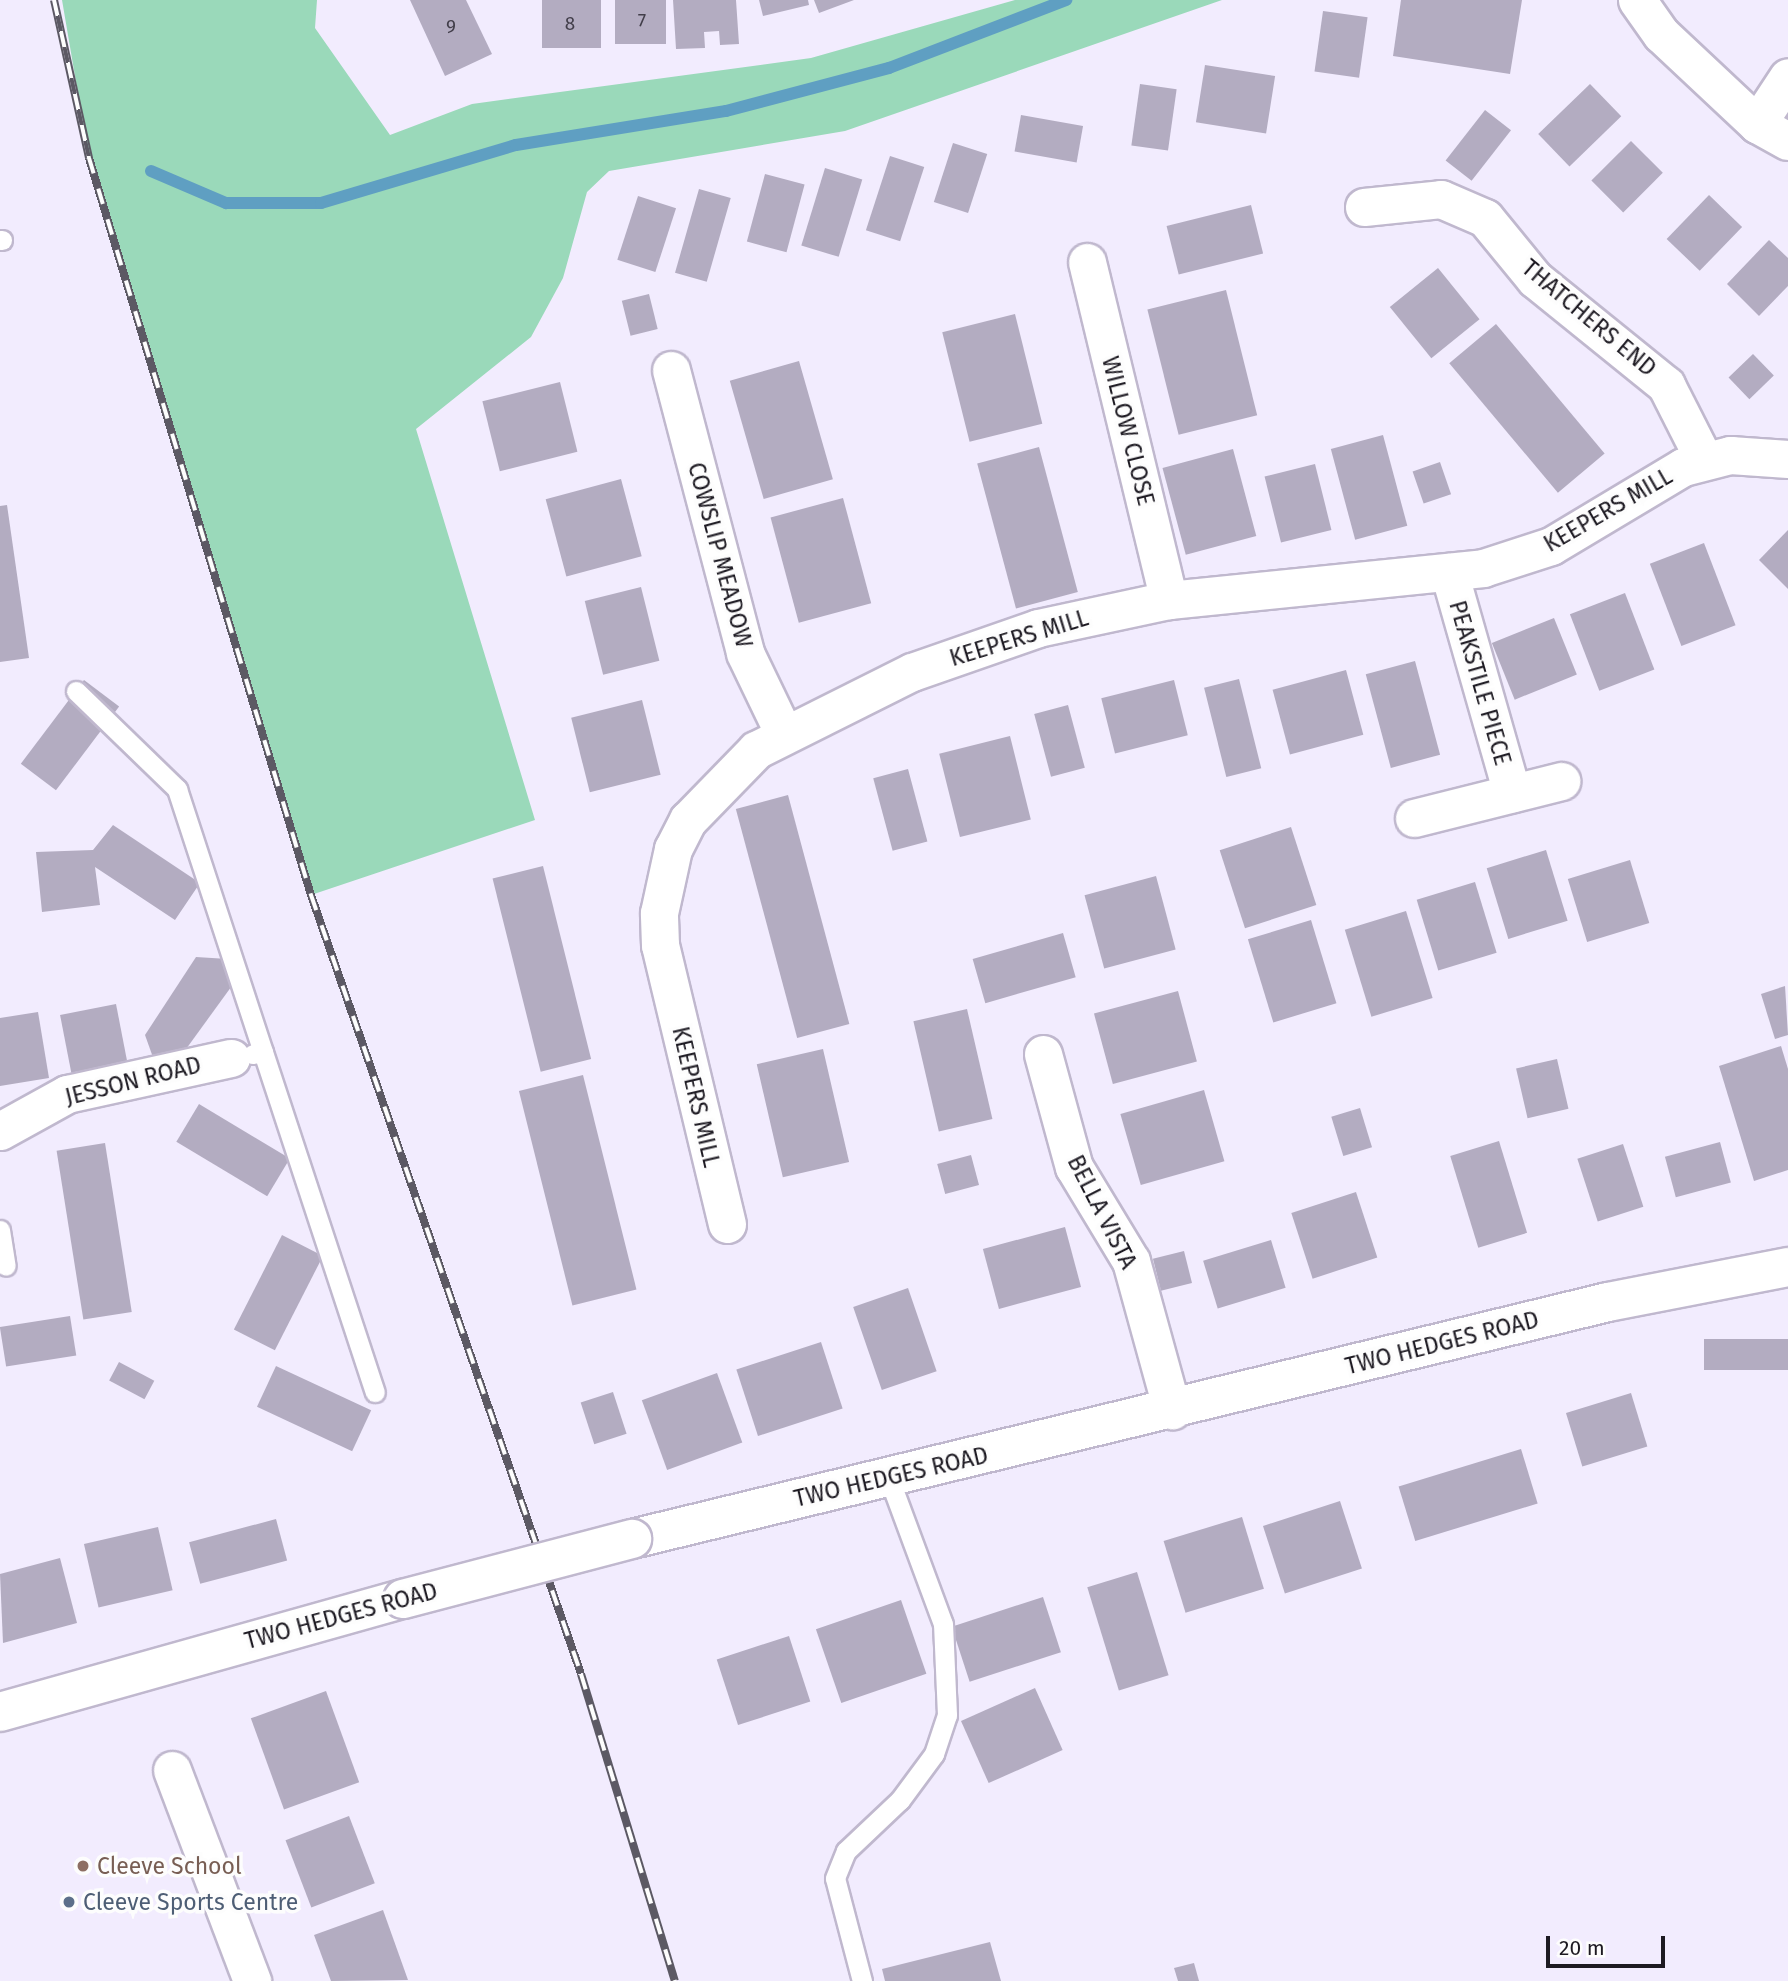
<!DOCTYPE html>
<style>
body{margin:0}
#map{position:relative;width:1788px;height:1981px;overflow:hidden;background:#f2ecfe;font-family:"Fira Sans",sans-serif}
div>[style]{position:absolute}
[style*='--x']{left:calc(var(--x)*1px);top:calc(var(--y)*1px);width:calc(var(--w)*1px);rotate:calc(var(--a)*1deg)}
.green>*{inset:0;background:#9ad9ba}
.stream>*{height:12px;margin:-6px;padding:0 6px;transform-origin:6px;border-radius:6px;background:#5f9fc2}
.building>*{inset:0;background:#b3acc1;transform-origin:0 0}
.roads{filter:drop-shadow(2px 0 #c0b8ce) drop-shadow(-2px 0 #c0b8ce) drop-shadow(0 2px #c0b8ce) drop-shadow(0 -2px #c0b8ce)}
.service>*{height:19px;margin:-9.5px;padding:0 9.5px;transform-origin:9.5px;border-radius:9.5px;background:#fff}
.minor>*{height:37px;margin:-18.5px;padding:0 18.5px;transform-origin:18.5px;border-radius:18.5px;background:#fff}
.tertiary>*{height:38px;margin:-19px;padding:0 19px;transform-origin:19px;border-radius:19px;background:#fff}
.rail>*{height:8px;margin-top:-4px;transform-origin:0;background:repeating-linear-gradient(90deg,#fdfdfd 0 16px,#5c5964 0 32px);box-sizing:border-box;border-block:2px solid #5c5964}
.bridges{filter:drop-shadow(2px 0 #c0b8ce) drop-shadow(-2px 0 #c0b8ce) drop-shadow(0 2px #c0b8ce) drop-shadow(0 -2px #c0b8ce)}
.tertiary-bridge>*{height:38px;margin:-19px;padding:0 19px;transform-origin:19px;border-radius:19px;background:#fff}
.dots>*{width:19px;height:19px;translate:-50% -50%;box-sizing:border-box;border:4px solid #fdfdfd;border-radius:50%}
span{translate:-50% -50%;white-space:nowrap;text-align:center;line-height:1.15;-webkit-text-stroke:7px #fdfdfd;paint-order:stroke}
.number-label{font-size:19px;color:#423e4a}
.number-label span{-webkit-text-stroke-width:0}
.street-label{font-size:23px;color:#1d1a22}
.education-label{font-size:23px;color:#785e54}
.left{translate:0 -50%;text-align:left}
.service-label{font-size:23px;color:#4e5e75}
.scale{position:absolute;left:1546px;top:1936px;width:119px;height:32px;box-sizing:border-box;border:4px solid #1d1a22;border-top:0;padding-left:9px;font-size:21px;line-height:24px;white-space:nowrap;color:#1d1a22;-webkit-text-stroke:5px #fdfdfd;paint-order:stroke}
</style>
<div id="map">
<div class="green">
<div style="clip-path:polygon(62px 0,317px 0,315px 28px,390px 135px,472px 104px,811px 58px,1015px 0,1222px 0,845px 131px,609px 171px,587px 192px,563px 278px,531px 337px,416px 429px,535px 820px,311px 895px,89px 158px)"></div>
</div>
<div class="stream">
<div style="--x:151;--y:171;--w:82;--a:23.1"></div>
<div style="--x:226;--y:203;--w:95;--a:0"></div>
<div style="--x:321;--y:203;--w:203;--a:-16.6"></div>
<div style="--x:516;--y:145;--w:213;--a:-9.2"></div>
<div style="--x:726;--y:111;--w:169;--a:-14.8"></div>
<div style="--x:889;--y:68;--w:190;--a:-21"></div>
</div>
<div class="building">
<div style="clip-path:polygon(410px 0,466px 0,492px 54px,445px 76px)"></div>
<div style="left:542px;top:0;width:59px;height:48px"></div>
<div style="left:615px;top:0;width:51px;height:44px"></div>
<div style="clip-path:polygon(673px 0,736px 0,739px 44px,720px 45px,719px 31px,704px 32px,705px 48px,676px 49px)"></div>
<div style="clip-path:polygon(759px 0,808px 0,809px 5px,763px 16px)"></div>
<div style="clip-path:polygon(814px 0,854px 0,819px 13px)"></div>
<div style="clip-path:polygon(1401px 0,1522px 0,1510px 74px,1393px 56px)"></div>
<div style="left:1323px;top:11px;width:45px;height:61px;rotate:8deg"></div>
<div style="left:1205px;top:65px;width:71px;height:58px;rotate:9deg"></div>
<div style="left:1140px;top:84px;width:37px;height:62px;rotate:8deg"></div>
<div style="left:1590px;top:84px;width:45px;height:72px;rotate:46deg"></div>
<div style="left:1485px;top:110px;width:33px;height:64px;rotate:38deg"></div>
<div style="left:1021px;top:115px;width:63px;height:37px;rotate:10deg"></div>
<div style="left:1631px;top:141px;width:45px;height:56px;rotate:45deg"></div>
<div style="left:953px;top:143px;width:36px;height:62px;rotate:18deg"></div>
<div style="left:890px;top:156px;width:36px;height:78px;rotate:18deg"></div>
<div style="left:825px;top:168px;width:39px;height:81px;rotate:17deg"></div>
<div style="left:765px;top:174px;width:41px;height:70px;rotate:15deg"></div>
<div style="left:699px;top:189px;width:33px;height:87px;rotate:16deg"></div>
<div style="left:1709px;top:195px;width:46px;height:61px;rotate:44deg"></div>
<div style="left:638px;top:196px;width:40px;height:67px;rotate:18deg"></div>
<div style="left:1251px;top:205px;width:50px;height:87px;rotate:76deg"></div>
<div style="clip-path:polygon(1769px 240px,1788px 258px,1788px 286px,1759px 316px,1727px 284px)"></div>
<div style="left:1438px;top:268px;width:66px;height:62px;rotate:51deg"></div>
<div style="left:1226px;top:290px;width:129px;height:81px;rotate:76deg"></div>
<div style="left:649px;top:294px;width:36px;height:28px;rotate:76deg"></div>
<div style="left:1015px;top:314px;width:113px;height:75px;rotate:76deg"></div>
<div style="left:1496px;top:324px;width:169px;height:61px;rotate:50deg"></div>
<div style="left:1753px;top:354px;width:30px;height:34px;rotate:46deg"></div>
<div style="left:799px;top:361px;width:123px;height:72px;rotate:74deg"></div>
<div style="left:560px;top:382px;width:72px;height:80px;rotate:76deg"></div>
<div style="left:1383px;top:435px;width:94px;height:54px;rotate:75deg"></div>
<div style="left:1039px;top:447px;width:150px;height:64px;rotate:75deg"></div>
<div style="left:1233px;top:449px;width:90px;height:73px;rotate:75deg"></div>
<div style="left:1440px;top:462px;width:34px;height:29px;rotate:71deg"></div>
<div style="left:1315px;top:464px;width:68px;height:52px;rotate:76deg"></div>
<div style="left:621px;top:479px;width:80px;height:78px;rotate:75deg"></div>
<div style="left:843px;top:498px;width:109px;height:75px;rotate:75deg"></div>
<div style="clip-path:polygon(7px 505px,29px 658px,0 662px,0 506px)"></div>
<div style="clip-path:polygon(1788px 530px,1788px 589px,1759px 560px)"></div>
<div style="left:1704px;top:543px;width:88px;height:58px;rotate:69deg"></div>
<div style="left:641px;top:587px;width:76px;height:58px;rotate:76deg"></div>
<div style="left:1625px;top:593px;width:82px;height:59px;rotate:69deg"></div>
<div style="left:1554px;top:618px;width:61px;height:67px;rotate:68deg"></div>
<div style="left:1415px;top:661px;width:97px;height:51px;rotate:75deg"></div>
<div style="left:1346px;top:670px;width:67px;height:76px;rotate:75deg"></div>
<div style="left:1239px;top:679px;width:92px;height:36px;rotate:76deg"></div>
<div style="left:84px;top:680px;width:44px;height:105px;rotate:37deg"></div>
<div style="left:1174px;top:680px;width:57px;height:75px;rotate:76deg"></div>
<div style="left:642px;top:700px;width:77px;height:73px;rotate:76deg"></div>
<div style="left:1068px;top:705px;width:65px;height:35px;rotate:75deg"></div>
<div style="left:1010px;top:736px;width:86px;height:73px;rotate:76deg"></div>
<div style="left:908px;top:769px;width:75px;height:36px;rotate:75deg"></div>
<div style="left:788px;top:795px;width:237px;height:54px;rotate:75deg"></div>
<div style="clip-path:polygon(113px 825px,200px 883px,175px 920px,95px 867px,100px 905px,42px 912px,36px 852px,93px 850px)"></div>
<div style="left:1291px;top:827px;width:82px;height:75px;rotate:72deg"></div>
<div style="left:1546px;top:850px;width:74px;height:62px;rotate:73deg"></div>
<div style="left:1630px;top:860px;width:66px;height:65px;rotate:73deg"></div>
<div style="left:543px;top:866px;width:199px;height:52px;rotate:76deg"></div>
<div style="left:1156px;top:876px;width:76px;height:74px;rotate:75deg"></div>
<div style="left:1475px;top:882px;width:74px;height:61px;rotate:73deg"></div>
<div style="left:1406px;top:911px;width:91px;height:64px;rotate:73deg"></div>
<div style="left:1311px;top:920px;width:87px;height:66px;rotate:73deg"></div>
<div style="left:1063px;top:933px;width:46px;height:94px;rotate:74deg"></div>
<div style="clip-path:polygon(196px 957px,228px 959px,234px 983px,181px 1056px,155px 1063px,145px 1035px)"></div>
<div style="clip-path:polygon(1785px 986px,1788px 1035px,1775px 1039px,1761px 994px)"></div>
<div style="left:1178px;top:991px;width:73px;height:87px;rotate:75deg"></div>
<div style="left:116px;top:1004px;width:59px;height:57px;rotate:79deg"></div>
<div style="left:967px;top:1009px;width:113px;height:55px;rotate:77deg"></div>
<div style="clip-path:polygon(38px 1012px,49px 1078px,0 1086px,0 1018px)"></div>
<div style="clip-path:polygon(1781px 1046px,1788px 1069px,1788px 1170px,1754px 1181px,1719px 1066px)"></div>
<div style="left:823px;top:1049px;width:116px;height:68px;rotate:77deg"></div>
<div style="left:1557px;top:1059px;width:51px;height:42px;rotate:77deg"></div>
<div style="left:583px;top:1075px;width:221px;height:66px;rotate:76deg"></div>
<div style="left:1204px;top:1090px;width:74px;height:87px;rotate:74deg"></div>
<div style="left:199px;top:1104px;width:106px;height:44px;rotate:31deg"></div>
<div style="left:1360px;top:1108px;width:41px;height:30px;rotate:73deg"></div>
<div style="left:1499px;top:1141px;width:96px;height:51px;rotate:73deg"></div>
<div style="left:1720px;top:1142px;width:42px;height:57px;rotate:75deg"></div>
<div style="left:105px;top:1143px;width:171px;height:49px;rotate:81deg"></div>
<div style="left:1623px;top:1144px;width:66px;height:48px;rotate:72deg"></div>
<div style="left:971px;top:1155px;width:31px;height:35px;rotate:75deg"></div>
<div style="left:1356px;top:1192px;width:69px;height:68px;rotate:72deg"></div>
<div style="left:1065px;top:1227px;width:62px;height:85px;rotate:75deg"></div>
<div style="left:282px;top:1235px;width:46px;height:106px;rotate:27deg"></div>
<div style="left:1271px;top:1240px;width:50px;height:71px;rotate:73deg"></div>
<div style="left:1184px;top:1251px;width:33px;height:32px;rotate:76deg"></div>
<div style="left:908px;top:1288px;width:88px;height:58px;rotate:71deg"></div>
<div style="left:70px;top:1316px;width:40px;height:71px;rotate:81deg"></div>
<div style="left:1788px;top:1339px;width:31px;height:84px;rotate:90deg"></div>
<div style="left:821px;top:1342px;width:70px;height:89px;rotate:72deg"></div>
<div style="left:119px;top:1362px;width:40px;height:21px;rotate:28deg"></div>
<div style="left:276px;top:1366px;width:105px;height:45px;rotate:25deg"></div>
<div style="left:717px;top:1373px;width:74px;height:80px;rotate:70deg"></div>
<div style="left:613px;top:1392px;width:44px;height:34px;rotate:72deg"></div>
<div style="left:1631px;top:1393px;width:56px;height:68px;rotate:73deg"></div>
<div style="left:1521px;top:1449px;width:57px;height:128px;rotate:73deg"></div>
<div style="left:1340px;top:1501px;width:71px;height:81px;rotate:72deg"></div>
<div style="left:1242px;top:1517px;width:75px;height:82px;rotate:73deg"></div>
<div style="left:276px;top:1519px;width:43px;height:90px;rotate:75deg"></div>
<div style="left:158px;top:1527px;width:65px;height:76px;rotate:77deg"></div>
<div style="clip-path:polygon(60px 1558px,77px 1623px,3px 1643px,0 1574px)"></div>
<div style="left:1137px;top:1572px;width:108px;height:52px;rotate:73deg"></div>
<div style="left:1043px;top:1597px;width:58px;height:96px;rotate:72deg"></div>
<div style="left:901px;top:1600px;width:78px;height:90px;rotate:71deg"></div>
<div style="left:789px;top:1636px;width:69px;height:76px;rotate:72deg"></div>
<div style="left:1035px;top:1688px;width:68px;height:81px;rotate:66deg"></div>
<div style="left:326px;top:1691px;width:97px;height:80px;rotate:70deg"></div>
<div style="left:349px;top:1816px;width:72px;height:68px;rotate:69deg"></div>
<div style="clip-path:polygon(383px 1910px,408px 1980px,331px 1981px,314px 1935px)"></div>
<div style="clip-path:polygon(990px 1942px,1001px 1981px,885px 1981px,882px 1969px)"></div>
<div style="clip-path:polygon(1194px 1963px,1199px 1981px,1178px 1981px,1174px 1968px)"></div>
</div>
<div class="roads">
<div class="service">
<div style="--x:0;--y:240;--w:2;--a:0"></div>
<div style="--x:76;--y:691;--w:141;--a:44.1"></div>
<div style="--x:177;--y:789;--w:277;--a:71.9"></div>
<div style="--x:253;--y:1054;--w:10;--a:-11"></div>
<div style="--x:263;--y:1052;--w:358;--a:71.8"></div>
<div style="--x:0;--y:1230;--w:36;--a:81"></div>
<div style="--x:862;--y:1981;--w:106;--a:-104.7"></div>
<div style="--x:835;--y:1878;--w:29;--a:-68"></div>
<div style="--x:846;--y:1851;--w:74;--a:-43.4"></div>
<div style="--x:900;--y:1800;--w:57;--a:-53.5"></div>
<div style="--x:934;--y:1754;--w:41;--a:-71.6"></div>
<div style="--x:947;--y:1715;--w:91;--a:-92.5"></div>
<div style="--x:943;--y:1624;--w:156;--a:-110.3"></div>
</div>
<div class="minor">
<div style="--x:1637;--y:0;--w:42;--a:54.8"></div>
<div style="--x:1661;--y:34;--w:132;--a:43.2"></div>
<div style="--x:1757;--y:124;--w:35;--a:29"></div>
<div style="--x:1757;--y:124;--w:56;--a:-56.6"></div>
<div style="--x:1364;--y:207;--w:77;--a:-5.9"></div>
<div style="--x:1441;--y:199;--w:48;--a:23.4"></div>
<div style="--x:1485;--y:218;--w:79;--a:50.7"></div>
<div style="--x:1535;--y:279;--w:169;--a:39"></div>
<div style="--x:1666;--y:385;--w:84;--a:63.1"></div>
<div style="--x:1087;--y:262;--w:348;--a:76.4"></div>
<div style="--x:671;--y:370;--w:293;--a:75.3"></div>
<div style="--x:745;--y:653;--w:90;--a:64.3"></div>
<div style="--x:1449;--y:572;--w:230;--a:74.1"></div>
<div style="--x:1414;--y:818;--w:152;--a:-14.1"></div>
<div style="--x:1043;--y:1054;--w:117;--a:74.7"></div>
<div style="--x:1074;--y:1167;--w:110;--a:58.8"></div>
<div style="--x:1131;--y:1261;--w:155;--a:74.6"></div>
<div style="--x:0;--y:1131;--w:77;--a:-28.9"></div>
<div style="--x:67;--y:1094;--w:168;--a:-12.4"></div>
<div style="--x:727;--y:1224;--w:287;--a:-103.5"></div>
<div style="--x:660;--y:945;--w:32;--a:-92"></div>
<div style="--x:659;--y:913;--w:66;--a:-77.7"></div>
<div style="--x:673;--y:849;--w:33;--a:-63"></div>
<div style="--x:688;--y:820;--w:98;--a:-45.8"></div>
<div style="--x:756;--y:750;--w:174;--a:-26.6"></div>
<div style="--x:912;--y:672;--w:133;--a:-19.2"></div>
<div style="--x:1038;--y:628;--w:134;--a:-12.1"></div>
<div style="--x:1169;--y:600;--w:316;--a:-5.8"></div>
<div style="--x:1483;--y:568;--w:71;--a:-17.9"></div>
<div style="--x:1551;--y:546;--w:154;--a:-30.9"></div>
<div style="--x:1683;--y:467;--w:49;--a:-14.3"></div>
<div style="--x:1730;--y:455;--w:58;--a:3.9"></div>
<div style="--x:172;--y:1770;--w:226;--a:69.2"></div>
</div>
<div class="tertiary">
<div style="--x:632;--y:1539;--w:1004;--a:-13.65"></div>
<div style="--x:1608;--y:1302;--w:183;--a:-11"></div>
<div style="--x:0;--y:1712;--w:419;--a:-15.7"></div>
</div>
</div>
<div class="rail">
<div style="--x:54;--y:0;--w:162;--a:77.5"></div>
<div style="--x:89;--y:158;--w:770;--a:73.24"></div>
<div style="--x:311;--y:895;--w:824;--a:70.88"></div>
<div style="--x:581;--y:1674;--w:321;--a:73"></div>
</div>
<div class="bridges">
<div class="tertiary-bridge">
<div style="--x:403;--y:1599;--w:237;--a:-14.7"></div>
</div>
</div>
<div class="dots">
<div style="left:83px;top:1866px;background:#8d6e63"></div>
<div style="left:69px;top:1902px;background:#5c6f8a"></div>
</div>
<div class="number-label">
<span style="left:642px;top:21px">7</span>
<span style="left:570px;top:24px">8</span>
<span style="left:451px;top:27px">9</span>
</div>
<div class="street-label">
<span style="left:1589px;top:318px;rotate:40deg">THATCHERS END</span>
<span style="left:1128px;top:431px;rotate:76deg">WILLOW CLOSE</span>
<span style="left:1608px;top:510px;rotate:-30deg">KEEPERS MILL</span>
<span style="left:720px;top:555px;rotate:75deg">COWSLIP MEADOW</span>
<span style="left:1019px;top:638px;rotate:-17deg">KEEPERS MILL</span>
<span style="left:1480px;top:683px;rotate:74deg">PEAKSTILE PIECE</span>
<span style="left:133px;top:1081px;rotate:-14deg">JESSON ROAD</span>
<span style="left:696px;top:1097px;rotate:77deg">KEEPERS MILL</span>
<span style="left:1102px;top:1212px;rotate:63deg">BELLA VISTA</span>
<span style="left:1442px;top:1343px;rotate:-14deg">TWO HEDGES ROAD</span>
<span style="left:891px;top:1477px;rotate:-13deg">TWO HEDGES ROAD</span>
<span style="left:341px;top:1616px;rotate:-15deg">TWO HEDGES ROAD</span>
</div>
<div class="education-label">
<span class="left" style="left:97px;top:1866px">Cleeve School</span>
</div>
<div class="service-label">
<span class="left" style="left:83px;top:1902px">Cleeve Sports Centre</span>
</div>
<div class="scale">20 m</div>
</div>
